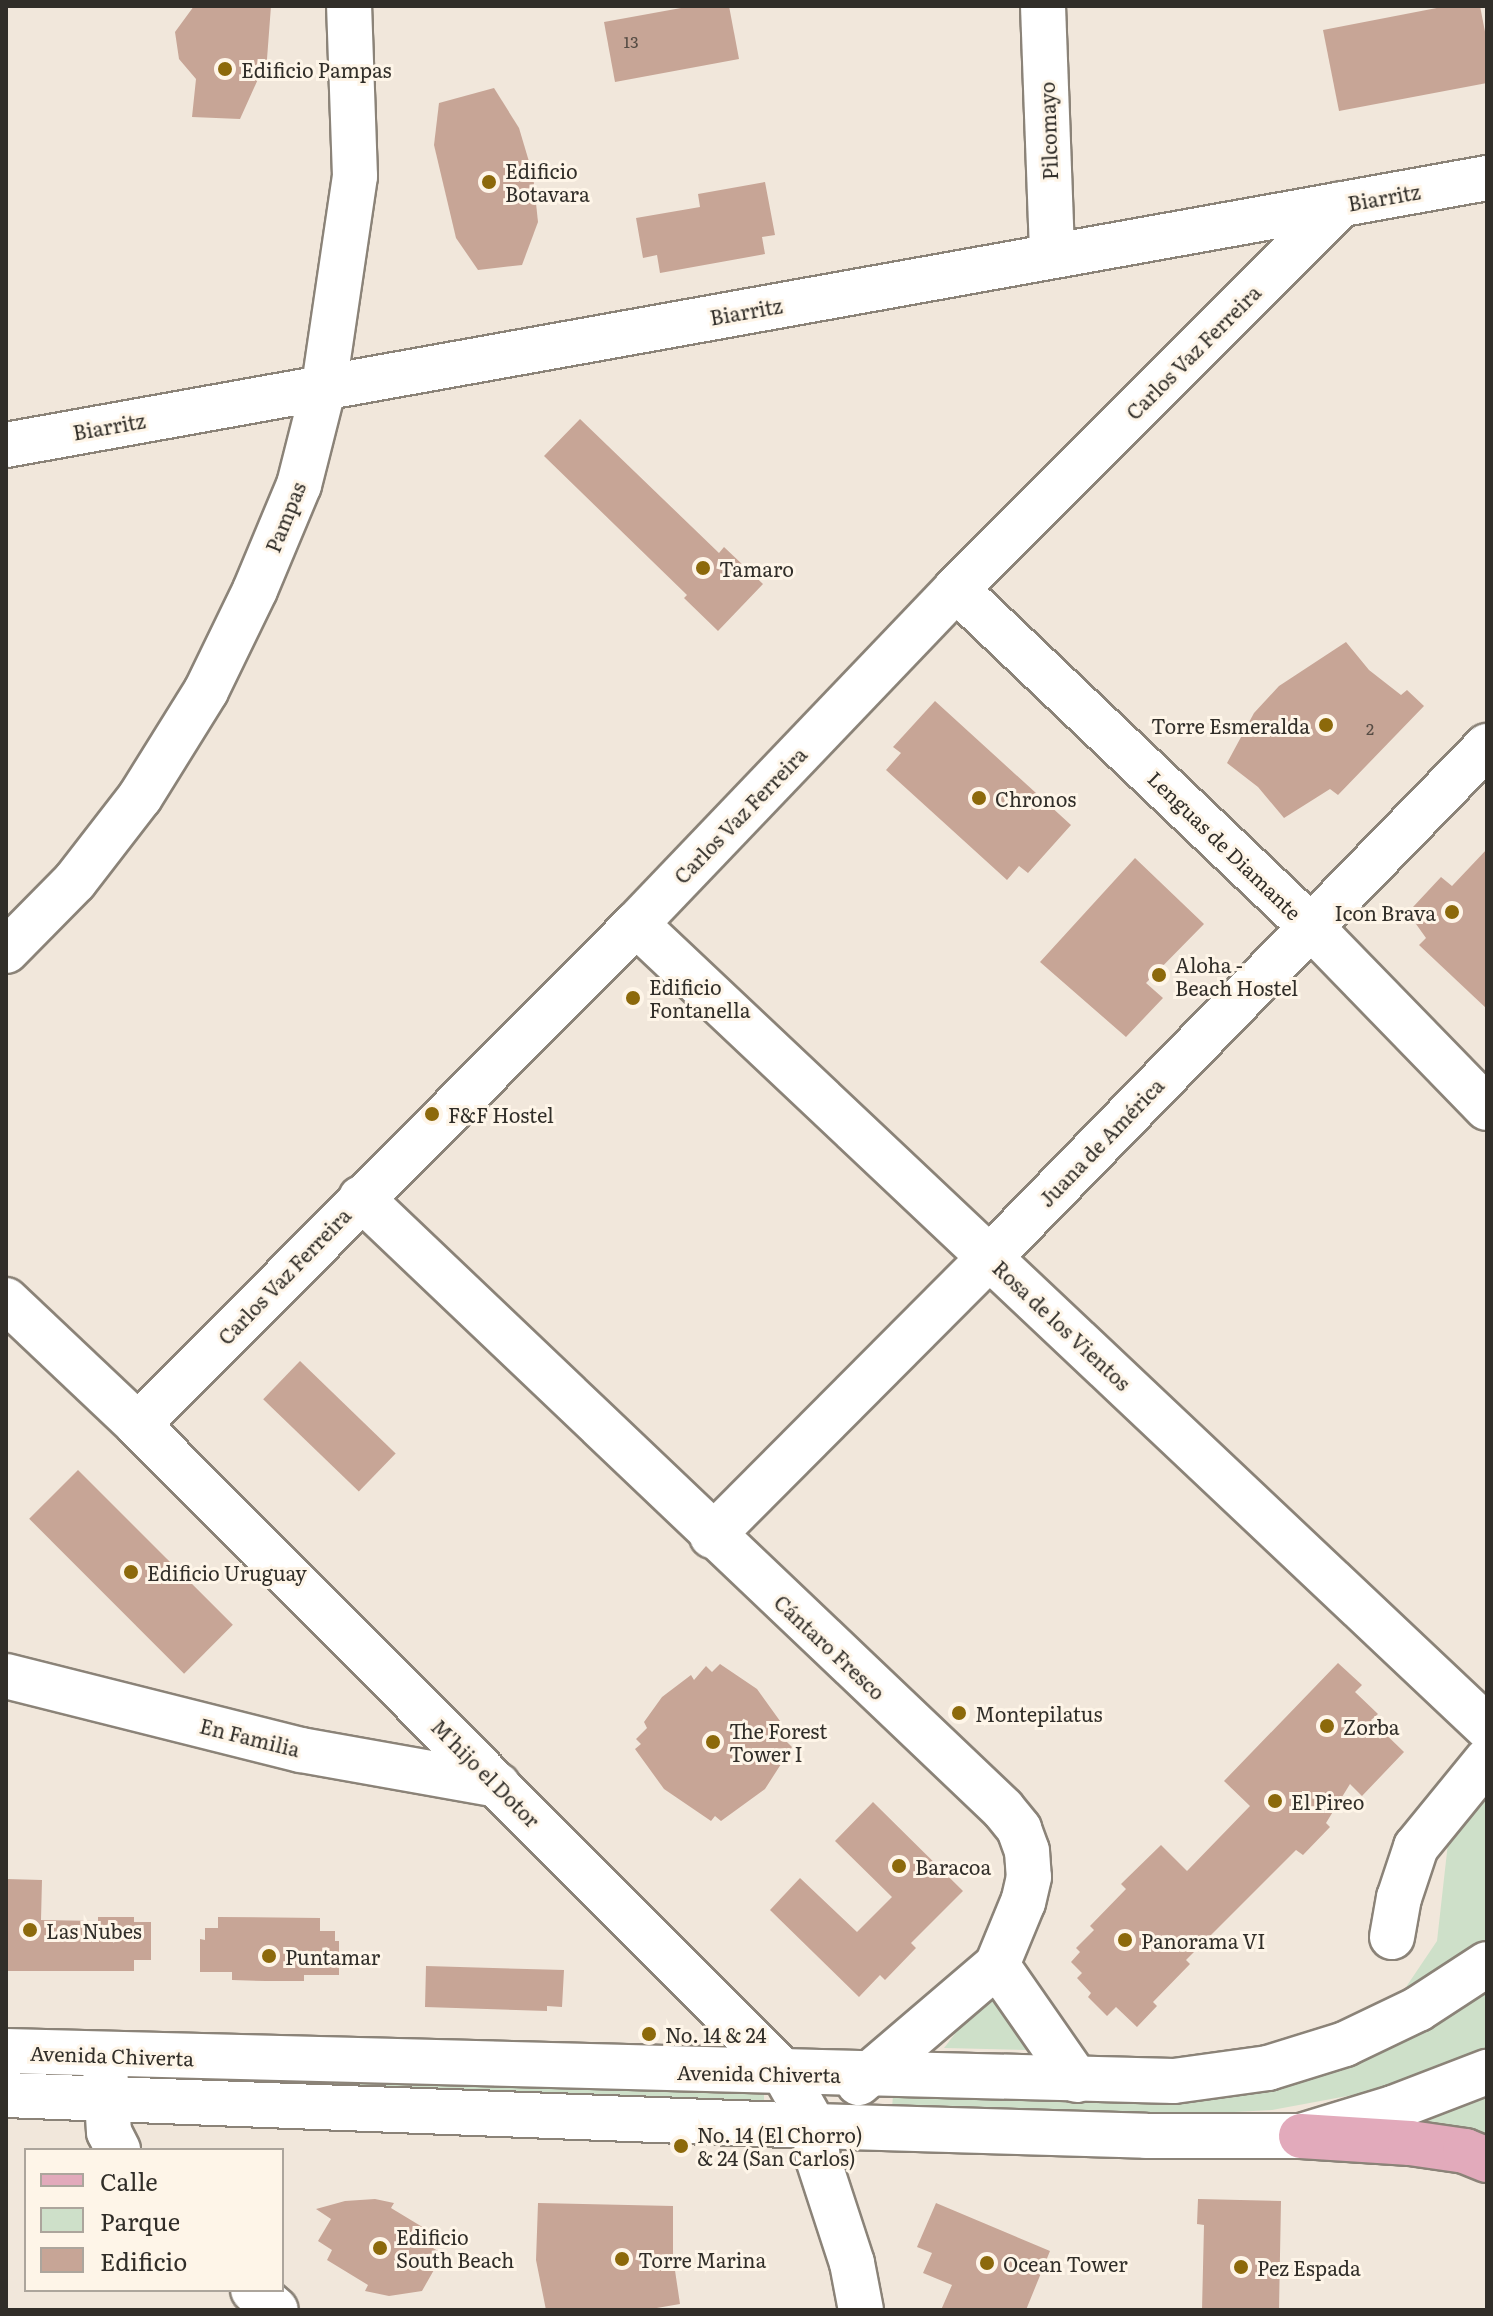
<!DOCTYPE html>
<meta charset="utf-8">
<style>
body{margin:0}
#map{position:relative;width:1493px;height:2316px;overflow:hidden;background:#f1e7db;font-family:Literata,serif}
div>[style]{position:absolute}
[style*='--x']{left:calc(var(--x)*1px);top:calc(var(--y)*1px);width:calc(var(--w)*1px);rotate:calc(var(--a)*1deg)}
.green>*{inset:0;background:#cee0c9}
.building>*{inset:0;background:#c7a596;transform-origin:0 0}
.roads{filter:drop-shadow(2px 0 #8b8378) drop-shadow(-2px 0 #8b8378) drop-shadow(0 2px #8b8378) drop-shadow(0 -2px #8b8378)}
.minor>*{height:44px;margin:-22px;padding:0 22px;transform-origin:22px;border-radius:22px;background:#fff}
.major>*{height:44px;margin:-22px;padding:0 22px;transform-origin:22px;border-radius:22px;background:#e2aabb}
.dots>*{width:22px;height:22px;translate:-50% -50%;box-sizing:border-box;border:4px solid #fef5e8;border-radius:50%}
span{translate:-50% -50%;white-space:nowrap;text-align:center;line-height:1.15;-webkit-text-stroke:6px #fef5e8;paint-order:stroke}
.number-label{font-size:16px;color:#564c44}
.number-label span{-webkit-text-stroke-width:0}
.poi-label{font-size:20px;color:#312e29}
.left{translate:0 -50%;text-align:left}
.right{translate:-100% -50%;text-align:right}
.street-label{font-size:20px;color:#312e29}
.frame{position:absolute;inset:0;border:8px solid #312e29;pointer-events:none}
.legend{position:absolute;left:24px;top:2148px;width:260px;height:144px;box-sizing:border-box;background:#fef5e8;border:2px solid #aca59c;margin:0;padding:10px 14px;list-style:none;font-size:24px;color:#312e29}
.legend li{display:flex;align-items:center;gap:16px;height:40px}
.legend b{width:40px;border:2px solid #aca59c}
</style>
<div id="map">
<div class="green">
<div style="clip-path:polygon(1487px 1796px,1487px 1941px,1400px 1996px,1437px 1941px,1449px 1834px)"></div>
<div style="clip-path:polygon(1487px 1988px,1487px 2052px,1439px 2072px,1358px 2094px,1272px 2110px,1158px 2116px,892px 2108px,893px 2095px,1159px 2100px)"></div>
<div style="clip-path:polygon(988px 1991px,994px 1992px,1030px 2050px,944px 2048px)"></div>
<div style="clip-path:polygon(129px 2075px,764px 2090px,764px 2105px,128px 2082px)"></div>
<div style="clip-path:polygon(1487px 2093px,1487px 2142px,1406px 2122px)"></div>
</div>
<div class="building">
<div style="clip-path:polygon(194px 6px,271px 6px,267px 59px,240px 119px,192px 117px,196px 79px,179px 59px,175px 32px)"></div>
<div style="clip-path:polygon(692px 6px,729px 6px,739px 59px,615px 82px,604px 22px)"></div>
<div style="clip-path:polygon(1447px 6px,1480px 6px,1487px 42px,1487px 83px,1339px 111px,1323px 30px)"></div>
<div style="clip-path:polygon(494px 88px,519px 128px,533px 175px,538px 222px,522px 265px,478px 270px,456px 238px,434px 145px,439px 103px)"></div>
<div style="clip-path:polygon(765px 182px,775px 235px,762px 237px,765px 254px,660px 273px,657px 255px,643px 258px,636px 218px,700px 207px,698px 194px)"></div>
<div style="clip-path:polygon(580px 419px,719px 553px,724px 547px,763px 584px,718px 631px,684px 598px,687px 595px,544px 456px)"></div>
<div style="clip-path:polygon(1346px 642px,1369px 670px,1401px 695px,1407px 690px,1424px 706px,1338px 795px,1330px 789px,1284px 818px,1258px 787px,1227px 763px,1254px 713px,1279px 686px)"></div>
<div style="clip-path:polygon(935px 701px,1071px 825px,1028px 873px,1019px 866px,1007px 880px,886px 770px,901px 753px,893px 747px)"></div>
<div style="clip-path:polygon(1487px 849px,1487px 1009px,1419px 945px,1426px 938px,1416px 924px,1423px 917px,1413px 907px,1441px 877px,1452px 886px)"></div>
<div style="clip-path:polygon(1135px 858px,1204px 924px,1146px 983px,1163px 998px,1126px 1037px,1040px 962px)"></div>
<div style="left:300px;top:1361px;width:133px;height:53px;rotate:44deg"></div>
<div style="left:78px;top:1470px;width:219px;height:69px;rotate:45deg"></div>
<div style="clip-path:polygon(1338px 1663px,1362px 1685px,1355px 1692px,1378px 1714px,1371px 1720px,1404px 1752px,1362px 1796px,1350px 1784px,1326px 1823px,1330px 1827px,1303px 1855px,1296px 1850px,1186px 1960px,1190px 1964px,1153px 2002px,1157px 2006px,1137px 2027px,1116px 2007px,1107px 2016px,1088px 1997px,1091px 1993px,1077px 1978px,1082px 1973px,1071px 1962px,1080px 1952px,1076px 1948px,1094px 1930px,1090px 1926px,1126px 1889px,1121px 1884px,1161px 1845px,1187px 1871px,1250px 1806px,1224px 1781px)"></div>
<div style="clip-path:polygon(720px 1664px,757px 1689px,780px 1721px,776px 1725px,789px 1738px,786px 1741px,792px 1747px,765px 1789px,721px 1821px,715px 1816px,711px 1821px,664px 1789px,635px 1749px,641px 1744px,636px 1739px,647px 1728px,644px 1722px,662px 1697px,691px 1675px,694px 1680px,706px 1666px,712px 1672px)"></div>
<div style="clip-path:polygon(873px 1802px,963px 1891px,911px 1943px,916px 1948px,885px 1980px,880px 1975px,859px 1997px,770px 1910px,800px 1878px,857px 1932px,892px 1897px,835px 1841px)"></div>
<div style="clip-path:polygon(6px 1879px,42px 1880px,41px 1920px,98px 1921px,98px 1917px,134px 1917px,134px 1922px,151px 1922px,151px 1960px,134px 1960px,134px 1971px,6px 1971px)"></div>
<div style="clip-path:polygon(218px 1917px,320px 1918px,320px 1931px,335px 1931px,335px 1941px,339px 1941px,339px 1975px,304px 1975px,304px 1981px,266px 1981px,232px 1980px,232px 1972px,200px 1972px,200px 1939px,205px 1940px,205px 1928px,218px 1928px)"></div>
<div style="clip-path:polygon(426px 1966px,564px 1970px,562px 2007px,547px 2006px,547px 2011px,425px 2007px)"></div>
<div style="clip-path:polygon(375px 2199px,394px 2203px,391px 2208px,434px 2234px,428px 2245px,443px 2254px,422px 2291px,389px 2296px,365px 2291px,368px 2285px,327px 2260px,332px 2250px,318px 2241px,331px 2219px,316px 2209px,345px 2201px)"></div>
<div style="clip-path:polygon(1198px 2199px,1281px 2201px,1279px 2310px,1202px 2310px,1204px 2225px,1197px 2224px)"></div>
<div style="clip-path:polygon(538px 2203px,673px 2206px,673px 2257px,680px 2304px,645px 2310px,546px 2310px,536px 2260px)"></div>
<div style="clip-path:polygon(936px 2203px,1050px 2251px,1026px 2310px,941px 2310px,952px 2285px,923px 2273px,932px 2253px,917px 2247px)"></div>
</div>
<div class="roads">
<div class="minor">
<div style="--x:1043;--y:6;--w:250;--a:87.9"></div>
<div style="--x:6;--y:445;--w:1505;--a:-10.22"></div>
<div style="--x:956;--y:589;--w:489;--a:43.6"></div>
<div style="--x:1310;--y:926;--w:254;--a:45.8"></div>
<div style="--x:636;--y:924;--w:1170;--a:43.34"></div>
<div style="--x:6;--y:951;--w:98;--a:-45.4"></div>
<div style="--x:75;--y:881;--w:106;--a:-52.3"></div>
<div style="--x:140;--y:797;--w:125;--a:-58.1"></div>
<div style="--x:206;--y:691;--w:112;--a:-64.1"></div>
<div style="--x:255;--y:590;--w:114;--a:-67.3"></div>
<div style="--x:299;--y:485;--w:102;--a:-75.8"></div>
<div style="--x:324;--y:386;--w:212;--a:-81.6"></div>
<div style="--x:355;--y:176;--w:170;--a:-92"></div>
<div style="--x:361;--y:1198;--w:886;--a:43.58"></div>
<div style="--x:1003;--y:1809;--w:26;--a:51"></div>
<div style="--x:1019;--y:1829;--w:23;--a:70"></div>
<div style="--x:1027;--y:1851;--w:26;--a:86"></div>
<div style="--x:1029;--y:1877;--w:26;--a:103"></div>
<div style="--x:1023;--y:1902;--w:68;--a:112.4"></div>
<div style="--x:997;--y:1965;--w:182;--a:139.5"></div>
<div style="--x:6;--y:1300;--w:182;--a:43.4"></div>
<div style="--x:138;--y:1425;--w:915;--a:45.09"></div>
<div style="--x:784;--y:2073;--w:61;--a:60.5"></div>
<div style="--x:814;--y:2126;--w:33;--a:83"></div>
<div style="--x:818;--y:2159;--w:109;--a:71.9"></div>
<div style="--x:852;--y:2263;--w:48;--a:79.2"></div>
<div style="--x:138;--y:1425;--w:706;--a:-45.17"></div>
<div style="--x:636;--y:924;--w:463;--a:-46.3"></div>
<div style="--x:956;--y:589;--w:544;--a:-45"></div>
<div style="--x:712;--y:1536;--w:394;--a:-45.1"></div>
<div style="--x:990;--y:1257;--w:713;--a:-45.8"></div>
<div style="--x:6;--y:1676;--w:304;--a:14.1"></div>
<div style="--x:301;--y:1750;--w:200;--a:10.1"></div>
<div style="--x:1392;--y:1937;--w:40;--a:-80"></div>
<div style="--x:1399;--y:1898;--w:54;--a:-71.6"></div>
<div style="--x:1416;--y:1847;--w:112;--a:-50.8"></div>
<div style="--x:997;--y:1965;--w:140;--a:55.2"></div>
<div style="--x:6;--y:2051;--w:1168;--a:1.47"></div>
<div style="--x:1174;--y:2081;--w:95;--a:-7.9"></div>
<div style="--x:1268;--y:2068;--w:81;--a:-17.3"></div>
<div style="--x:1345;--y:2044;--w:81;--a:-25.6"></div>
<div style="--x:1418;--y:2009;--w:82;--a:-33.1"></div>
<div style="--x:105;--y:2067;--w:65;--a:86.5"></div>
<div style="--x:109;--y:2132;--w:20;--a:63"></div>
<div style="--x:6;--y:2095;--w:809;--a:2.2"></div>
<div style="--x:814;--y:2126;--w:332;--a:1.7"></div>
<div style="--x:1146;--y:2136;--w:155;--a:0"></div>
<div style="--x:1301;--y:2136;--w:96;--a:-16.9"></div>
<div style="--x:1393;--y:2108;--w:101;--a:-21"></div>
<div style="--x:253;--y:2290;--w:30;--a:41"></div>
</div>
<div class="major">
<div style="--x:1301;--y:2136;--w:109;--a:3.7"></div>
<div style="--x:1410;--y:2143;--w:56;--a:8.3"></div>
<div style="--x:1465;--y:2151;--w:24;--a:22"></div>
</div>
</div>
<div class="dots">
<div style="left:225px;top:69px;background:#8c690b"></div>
<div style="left:489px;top:182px;background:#8c690b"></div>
<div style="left:703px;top:568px;background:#8c690b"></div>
<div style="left:1326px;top:725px;background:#8c690b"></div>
<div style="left:979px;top:798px;background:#8c690b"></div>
<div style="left:1452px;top:912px;background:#8c690b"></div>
<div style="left:1159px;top:975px;background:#8c690b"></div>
<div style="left:633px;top:998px;background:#8c690b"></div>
<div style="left:432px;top:1114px;background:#8c690b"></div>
<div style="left:131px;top:1572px;background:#8c690b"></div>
<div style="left:959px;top:1713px;background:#8c690b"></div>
<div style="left:1327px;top:1726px;background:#8c690b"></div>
<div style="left:713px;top:1742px;background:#8c690b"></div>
<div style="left:1275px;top:1801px;background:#8c690b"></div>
<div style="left:899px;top:1866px;background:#8c690b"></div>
<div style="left:30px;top:1930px;background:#8c690b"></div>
<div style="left:1125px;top:1940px;background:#8c690b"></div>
<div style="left:269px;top:1956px;background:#8c690b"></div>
<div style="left:649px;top:2034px;background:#8c690b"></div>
<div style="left:681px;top:2146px;background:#8c690b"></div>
<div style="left:380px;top:2248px;background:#8c690b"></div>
<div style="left:622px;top:2259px;background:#8c690b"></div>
<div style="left:987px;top:2263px;background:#8c690b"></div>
<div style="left:1241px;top:2267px;background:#8c690b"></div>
</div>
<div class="number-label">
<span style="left:631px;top:41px">13</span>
<span style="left:1370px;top:728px">2</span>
</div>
<div class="poi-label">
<span class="left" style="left:241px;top:69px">Edificio Pampas</span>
<span class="left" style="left:505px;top:182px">Edificio<br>Botavara</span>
<span class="left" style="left:719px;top:568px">Tamaro</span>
<span class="right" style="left:1310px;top:725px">Torre Esmeralda</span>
<span class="left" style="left:995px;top:798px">Chronos</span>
<span class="right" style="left:1436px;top:912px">Icon Brava</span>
<span class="left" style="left:1175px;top:976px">Aloha -<br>Beach Hostel</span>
<span class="left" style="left:649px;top:998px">Edificio<br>Fontanella</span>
<span class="left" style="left:448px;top:1114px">F&amp;F Hostel</span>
<span class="left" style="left:147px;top:1572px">Edificio Uruguay</span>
<span class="left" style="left:975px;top:1713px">Montepilatus</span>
<span class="left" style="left:1343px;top:1726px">Zorba</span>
<span class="left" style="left:729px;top:1742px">The Forest<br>Tower I</span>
<span class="left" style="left:1291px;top:1801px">El Pireo</span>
<span class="left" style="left:915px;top:1866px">Baracoa</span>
<span class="left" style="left:46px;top:1930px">Las Nubes</span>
<span class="left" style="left:1141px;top:1940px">Panorama VI</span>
<span class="left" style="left:285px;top:1956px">Puntamar</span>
<span class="left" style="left:665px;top:2034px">No. 14 &amp; 24</span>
<span class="left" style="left:697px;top:2146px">No. 14 (El Chorro)<br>&amp; 24 (San Carlos)</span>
<span class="left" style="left:396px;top:2248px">Edificio<br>South Beach</span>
<span class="left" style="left:638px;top:2259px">Torre Marina</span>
<span class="left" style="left:1003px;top:2263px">Ocean Tower</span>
<span class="left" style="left:1257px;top:2267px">Pez Espada</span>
</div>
<div class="street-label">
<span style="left:1048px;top:131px;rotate:-92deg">Pilcomayo</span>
<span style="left:1384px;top:197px;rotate:-10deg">Biarritz</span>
<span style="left:746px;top:311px;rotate:-10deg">Biarritz</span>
<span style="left:1193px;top:352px;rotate:-45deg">Carlos Vaz Ferreira</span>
<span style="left:109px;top:426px;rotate:-10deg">Biarritz</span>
<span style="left:285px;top:517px;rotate:-68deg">Pampas</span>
<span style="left:740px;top:815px;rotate:-46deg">Carlos Vaz Ferreira</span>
<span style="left:1225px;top:845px;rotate:44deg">Lenguas de Diamante</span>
<span style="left:1101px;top:1142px;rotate:-46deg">Juana de América</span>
<span style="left:284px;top:1276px;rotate:-46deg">Carlos Vaz Ferreira</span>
<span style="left:1062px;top:1325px;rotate:43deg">Rosa de los Vientos</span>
<span style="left:830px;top:1647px;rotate:43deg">Cántaro Fresco</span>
<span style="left:250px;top:1737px;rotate:14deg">En Familia</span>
<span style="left:486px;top:1773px;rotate:45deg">M'hijo el Dotor</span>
<span style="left:112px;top:2055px;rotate:2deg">Avenida Chiverta</span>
<span style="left:759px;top:2073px;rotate:1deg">Avenida Chiverta</span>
</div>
<div class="frame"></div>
<ul class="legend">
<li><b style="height:10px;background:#e2aabb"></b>Calle</li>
<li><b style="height:22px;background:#cee0c9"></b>Parque</li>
<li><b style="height:22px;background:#c7a596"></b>Edificio</li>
</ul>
</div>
